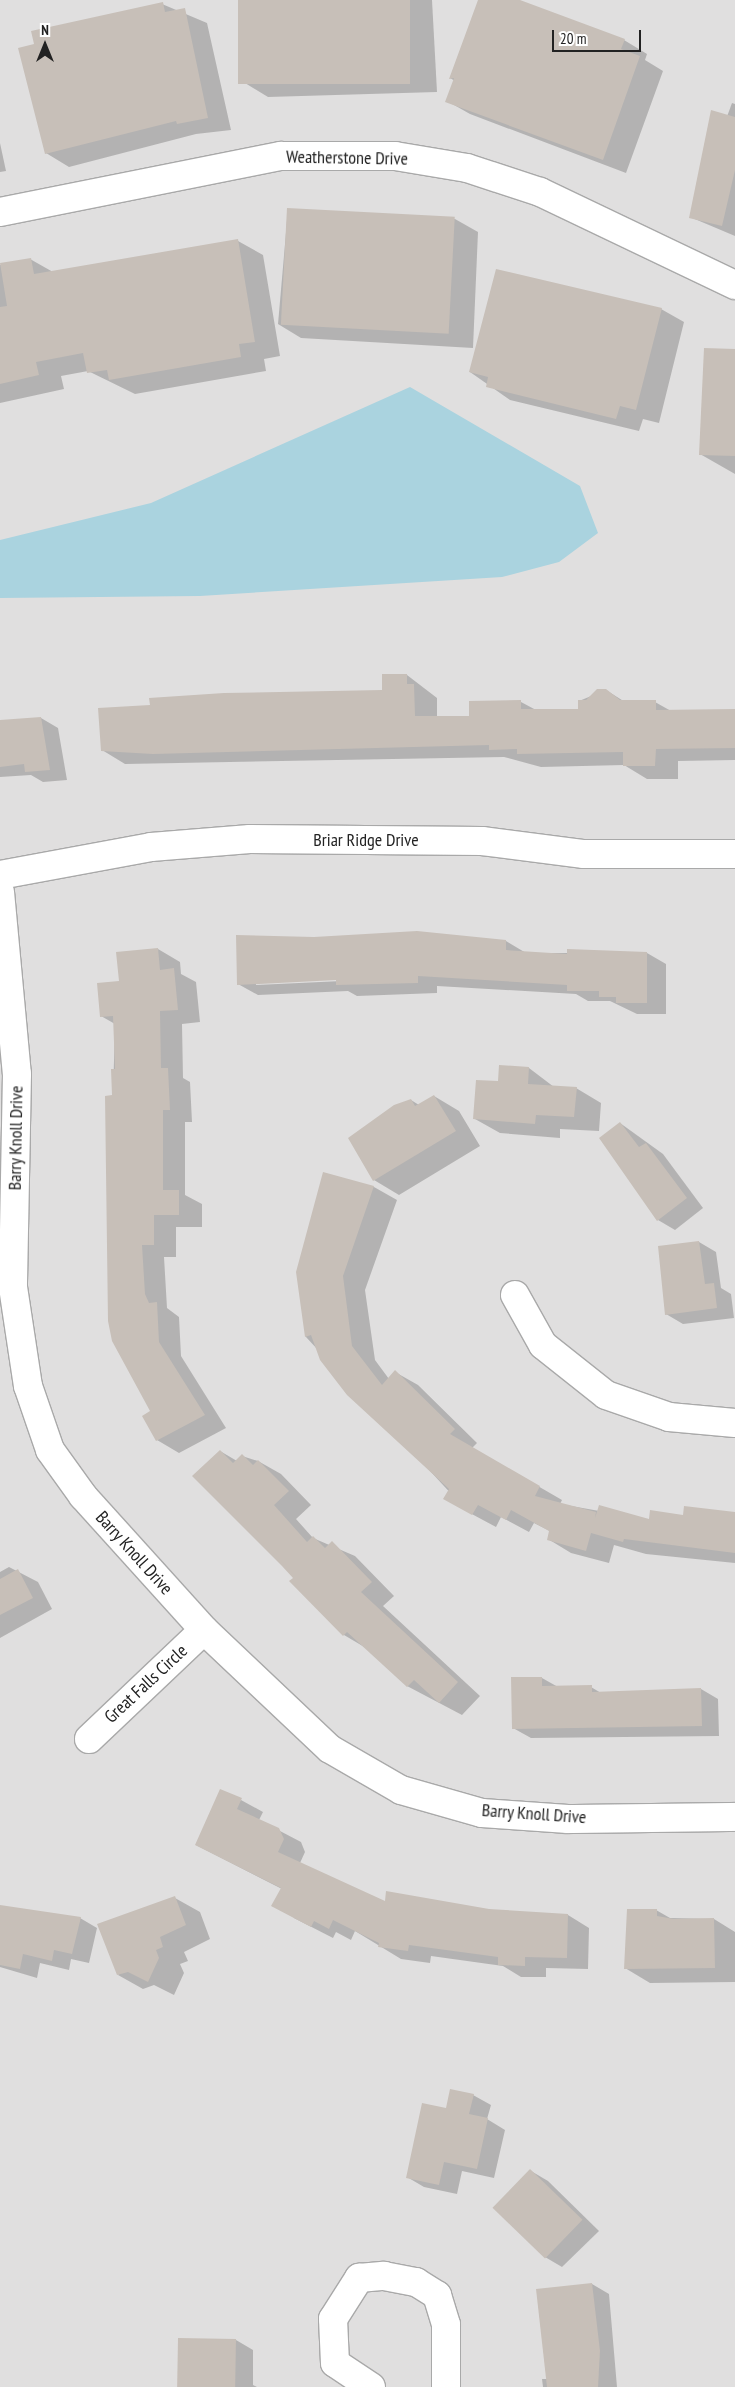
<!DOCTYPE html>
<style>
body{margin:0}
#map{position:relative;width:735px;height:2387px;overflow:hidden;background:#f2efe9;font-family:"PT Sans Narrow",sans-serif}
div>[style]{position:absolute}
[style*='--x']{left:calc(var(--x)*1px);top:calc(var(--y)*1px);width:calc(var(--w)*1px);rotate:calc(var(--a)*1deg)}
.residential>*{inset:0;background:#e0dfdf;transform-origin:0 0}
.water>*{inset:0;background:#aad3df}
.shadow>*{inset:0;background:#0003}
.building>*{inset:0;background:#c7bfb8;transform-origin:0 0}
.roads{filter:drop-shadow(1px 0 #a9a9a9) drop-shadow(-1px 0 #a9a9a9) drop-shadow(0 1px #a9a9a9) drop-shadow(0 -1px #a9a9a9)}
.street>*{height:28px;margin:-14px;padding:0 14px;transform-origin:14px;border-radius:14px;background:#fff}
span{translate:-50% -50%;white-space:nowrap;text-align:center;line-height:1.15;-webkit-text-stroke:4px #fff;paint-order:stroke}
.street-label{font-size:18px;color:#222}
.north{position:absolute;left:20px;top:20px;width:50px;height:50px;-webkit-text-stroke:4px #fff;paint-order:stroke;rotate:0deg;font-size:14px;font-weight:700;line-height:20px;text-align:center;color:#222}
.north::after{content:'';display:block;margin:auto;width:18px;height:22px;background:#222;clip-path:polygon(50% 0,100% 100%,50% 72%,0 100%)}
.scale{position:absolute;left:552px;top:30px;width:89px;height:22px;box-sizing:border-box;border:2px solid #222;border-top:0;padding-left:6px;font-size:15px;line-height:18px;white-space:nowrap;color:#222;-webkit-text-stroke:4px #fff;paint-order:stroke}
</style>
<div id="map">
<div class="residential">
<div style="left:0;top:0;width:735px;height:2387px"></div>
</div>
<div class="water">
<div style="clip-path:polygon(410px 387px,580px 486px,598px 533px,559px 562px,502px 577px,200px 596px,0 598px,0 540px,151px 503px)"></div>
</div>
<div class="shadow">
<div style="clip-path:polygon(240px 0,432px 0,437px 92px,268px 97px,245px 83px)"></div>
<div style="clip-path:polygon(479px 0,516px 0,624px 40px,647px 54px,645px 60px,663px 71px,626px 173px,470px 114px,447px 101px,455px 81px,450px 78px)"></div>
<div style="clip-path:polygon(162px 4px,207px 23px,231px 130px,196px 134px,69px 167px,46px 153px)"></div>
<div style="clip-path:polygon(732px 103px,735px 104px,735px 236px,690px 217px)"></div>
<div style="clip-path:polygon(0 143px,6px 171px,0 172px)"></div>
<div style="clip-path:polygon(288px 210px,455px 219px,478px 232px,473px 348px,301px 338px,278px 324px)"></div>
<div style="clip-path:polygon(238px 241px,263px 255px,280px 356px,264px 359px,266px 371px,135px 394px,88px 371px,61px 376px,64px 389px,0 403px,0 265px,30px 259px,53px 272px)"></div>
<div style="clip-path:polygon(661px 309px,684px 322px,659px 423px,643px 419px,639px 431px,510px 400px,470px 372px)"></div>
<div style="clip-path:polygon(735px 350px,735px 474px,700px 454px)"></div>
<div style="clip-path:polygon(407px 675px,437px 698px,437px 717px,470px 717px,521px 702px,536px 710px,579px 710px,579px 701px,606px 690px,625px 702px,655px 702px,671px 711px,735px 710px,735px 760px,678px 761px,678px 779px,647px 779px,624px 765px,541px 767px,504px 757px,125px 764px,102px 750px,384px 691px)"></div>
<div style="clip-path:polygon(41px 718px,58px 728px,67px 780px,43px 782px,31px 775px,0 777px,0 721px)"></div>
<div style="clip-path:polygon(evenodd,506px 941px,526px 953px,647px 953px,666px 964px,666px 1014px,637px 1014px,610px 1001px,588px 1001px,576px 994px,437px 986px,437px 993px,357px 996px,348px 991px,258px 995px,238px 984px,506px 941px,342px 978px,342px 981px,256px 985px,256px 983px,342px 978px)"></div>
<div style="clip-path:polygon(158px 949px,180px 962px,181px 974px,196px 982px,200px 1022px,182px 1024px,183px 1078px,190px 1082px,192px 1122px,185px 1122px,185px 1195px,202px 1204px,202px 1227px,176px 1227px,176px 1257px,164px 1257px,167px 1308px,179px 1317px,181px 1356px,226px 1428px,179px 1453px,157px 1440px,113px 1096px,115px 1024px,101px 1016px,120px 982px)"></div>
<div style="clip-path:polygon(500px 1067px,529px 1068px,554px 1087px,576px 1088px,601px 1103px,599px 1131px,560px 1129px,560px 1138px,500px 1133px,475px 1119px,499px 1082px)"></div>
<div style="clip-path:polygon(434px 1096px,459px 1111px,480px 1146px,399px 1195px,374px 1180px,350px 1138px,411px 1100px,419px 1105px)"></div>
<div style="clip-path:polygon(620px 1123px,663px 1154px,703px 1208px,675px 1230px,658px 1220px)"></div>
<div style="clip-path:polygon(324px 1173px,374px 1187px,397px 1200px,365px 1290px,375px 1360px,389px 1379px,395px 1372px,418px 1385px,477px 1443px,472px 1448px,562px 1500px,560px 1504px,650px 1520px,735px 1513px,735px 1563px,646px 1554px,614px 1545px,609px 1563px,571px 1553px,548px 1539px,550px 1531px,534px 1523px,529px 1532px,501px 1517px,496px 1527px,468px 1512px,306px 1337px,297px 1272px)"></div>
<div style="clip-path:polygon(699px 1242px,716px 1252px,721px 1288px,731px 1294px,734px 1318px,683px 1324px,666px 1314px)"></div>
<div style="clip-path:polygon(220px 1451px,237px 1461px,242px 1456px,258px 1461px,281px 1474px,311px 1505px,296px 1519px,313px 1538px,355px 1556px,394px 1596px,383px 1606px,480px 1696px,462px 1715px,407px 1686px,366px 1648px,344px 1635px,291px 1581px,294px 1578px)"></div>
<div style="clip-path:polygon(9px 1567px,38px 1582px,52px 1609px,0 1638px,0 1572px)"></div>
<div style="clip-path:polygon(542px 1678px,558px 1687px,591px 1687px,601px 1693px,701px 1689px,718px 1699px,719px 1736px,531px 1738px,513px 1728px)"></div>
<div style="clip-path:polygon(241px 1800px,263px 1812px,259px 1820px,301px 1842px,305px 1852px,300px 1863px,386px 1903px,568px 1915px,589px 1928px,588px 1969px,546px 1968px,546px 1977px,521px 1977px,503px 1966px,431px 1956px,430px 1963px,401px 1959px,355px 1931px,351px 1940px,336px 1932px,333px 1938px,294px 1918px,282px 1889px,196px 1845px)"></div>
<div style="clip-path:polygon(175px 1898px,200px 1912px,210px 1939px,184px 1952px,188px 1961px,180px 1964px,184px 1973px,174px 1995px,154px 1985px,143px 1989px,118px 1975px)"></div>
<div style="clip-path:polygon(656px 1910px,670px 1918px,714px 1919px,735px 1932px,735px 1982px,650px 1983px,625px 1968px)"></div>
<div style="clip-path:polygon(80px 1918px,97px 1928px,89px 1963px,71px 1959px,69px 1970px,40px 1963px,37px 1978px,0 1967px,0 1921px)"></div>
<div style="clip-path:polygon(473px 2095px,491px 2105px,487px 2119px,505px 2130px,494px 2178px,462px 2171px,457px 2194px,424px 2187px,407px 2177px,447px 2109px)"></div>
<div style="clip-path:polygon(531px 2171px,548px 2181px,599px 2231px,562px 2267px,545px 2257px,494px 2207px)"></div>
<div style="clip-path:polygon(592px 2284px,609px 2294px,617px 2387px,543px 2387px,542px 2379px,547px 2379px,538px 2290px)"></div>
<div style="clip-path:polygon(236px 2340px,253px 2350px,253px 2385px,257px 2387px,179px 2387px)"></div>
</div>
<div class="building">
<div style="left:238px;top:0;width:172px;height:84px"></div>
<div style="clip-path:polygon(478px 0,520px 0,625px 39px,621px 49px,640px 56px,603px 160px,445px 102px,454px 78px,449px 79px)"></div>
<div style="clip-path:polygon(163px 2px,165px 12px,185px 8px,208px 118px,177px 124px,176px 121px,45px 154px,18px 48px,34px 44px,31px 31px)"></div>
<div style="clip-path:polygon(711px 110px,735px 117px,735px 170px,722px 226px,689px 218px)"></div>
<div style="left:287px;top:208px;width:168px;height:117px;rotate:3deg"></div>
<div style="clip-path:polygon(238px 239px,255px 342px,239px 344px,241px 357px,109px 380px,107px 370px,87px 373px,83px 353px,36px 362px,39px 375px,0 384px,0 307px,7px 306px,0 263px,31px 258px,34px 274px)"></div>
<div style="clip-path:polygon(496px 269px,662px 308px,636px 410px,620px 406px,616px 419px,486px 387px,488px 377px,469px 372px)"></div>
<div style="clip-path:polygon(704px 348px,735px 349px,735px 456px,699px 455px)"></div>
<div style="clip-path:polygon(382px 674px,407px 674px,407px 684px,414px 684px,415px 716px,469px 716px,469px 701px,521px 700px,521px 709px,578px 709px,578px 700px,586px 700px,597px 689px,606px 689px,620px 700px,656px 700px,656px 710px,735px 709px,735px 748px,656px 749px,655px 766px,623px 766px,623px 752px,517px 754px,517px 749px,489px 750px,489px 745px,153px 754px,101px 751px,98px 708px,150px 705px,149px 698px,224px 693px,382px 690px)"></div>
<div style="clip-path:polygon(41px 717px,50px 770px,25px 772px,24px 764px,0 767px,0 720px)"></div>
<div style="clip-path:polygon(417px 931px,506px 940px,506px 950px,567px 954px,567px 949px,647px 952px,647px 1003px,616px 1003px,616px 997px,599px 997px,599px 991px,567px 991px,567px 985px,418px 976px,418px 983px,336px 985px,336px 980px,237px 985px,236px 935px,314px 937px)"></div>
<div style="clip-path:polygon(158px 948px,160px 970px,174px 968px,178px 1010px,160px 1011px,161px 1068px,168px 1068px,170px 1110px,163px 1110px,163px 1190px,179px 1190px,179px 1215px,154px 1215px,154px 1245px,142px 1245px,145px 1294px,149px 1303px,157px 1302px,159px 1342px,205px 1415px,156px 1441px,142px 1416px,150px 1411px,112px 1341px,108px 1321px,105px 1096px,112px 1095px,111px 1069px,115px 1069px,113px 1016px,100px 1017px,97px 983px,119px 981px,116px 952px)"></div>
<div style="clip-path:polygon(499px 1065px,529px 1067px,528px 1084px,577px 1087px,574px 1117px,536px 1115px,535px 1124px,473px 1119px,476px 1080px,498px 1081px)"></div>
<div style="clip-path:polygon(434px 1095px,456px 1131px,373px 1181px,348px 1138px,394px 1105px,411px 1099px,415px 1106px)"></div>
<div style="clip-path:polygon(620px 1122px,639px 1147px,646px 1143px,687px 1198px,657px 1221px,599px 1138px)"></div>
<div style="clip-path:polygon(323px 1172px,374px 1186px,343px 1276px,352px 1346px,382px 1385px,395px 1370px,455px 1429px,450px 1434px,540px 1486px,535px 1496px,596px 1512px,595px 1518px,599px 1505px,649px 1519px,650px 1510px,683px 1515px,684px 1506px,735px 1512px,735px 1553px,624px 1539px,623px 1542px,591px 1533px,586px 1551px,547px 1540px,549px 1531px,511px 1510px,506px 1520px,478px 1505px,472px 1515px,443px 1499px,449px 1489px,347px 1395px,320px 1360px,311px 1335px,305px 1337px,296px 1272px)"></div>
<div style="clip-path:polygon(699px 1241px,705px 1284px,714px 1283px,717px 1308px,665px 1315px,658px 1246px)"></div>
<div style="clip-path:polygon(220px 1450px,233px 1463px,242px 1454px,253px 1465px,258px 1460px,289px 1491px,274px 1505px,307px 1542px,313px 1536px,325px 1548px,332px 1541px,372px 1582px,361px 1592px,458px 1682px,439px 1703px,414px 1680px,407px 1687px,347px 1632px,343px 1636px,289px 1581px,293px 1578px,282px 1566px,192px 1476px)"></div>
<div style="clip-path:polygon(18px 1569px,33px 1598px,0 1615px,0 1579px)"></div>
<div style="clip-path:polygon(511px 1677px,542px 1677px,542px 1686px,592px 1685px,592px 1692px,701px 1688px,702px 1726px,512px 1729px)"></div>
<div style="clip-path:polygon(220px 1789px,242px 1798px,237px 1809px,279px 1828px,284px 1839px,278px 1852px,385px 1901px,386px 1891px,489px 1909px,568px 1914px,567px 1958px,525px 1957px,525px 1966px,498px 1965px,498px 1957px,409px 1945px,408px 1951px,378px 1947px,379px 1943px,333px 1920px,329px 1929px,314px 1921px,311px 1927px,271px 1906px,281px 1888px,195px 1845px)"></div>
<div style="clip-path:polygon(175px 1896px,186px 1925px,160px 1937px,163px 1947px,156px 1950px,159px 1958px,148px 1982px,128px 1972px,117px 1975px,97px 1924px)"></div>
<div style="clip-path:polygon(0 1905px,81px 1917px,72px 1954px,54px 1950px,52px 1961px,23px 1954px,20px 1969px,0 1965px)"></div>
<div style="clip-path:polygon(627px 1909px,657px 1909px,657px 1916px,674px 1919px,714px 1918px,715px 1968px,624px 1969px)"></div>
<div style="clip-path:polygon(450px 2089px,474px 2094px,469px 2114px,488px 2118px,477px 2169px,444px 2162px,439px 2185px,406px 2178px,422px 2103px,446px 2108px)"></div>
<div style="left:530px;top:2169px;width:73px;height:54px;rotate:44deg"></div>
<div style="clip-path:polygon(592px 2283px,600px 2351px,598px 2387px,547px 2387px,536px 2289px)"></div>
<div style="left:178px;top:2338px;width:58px;height:49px;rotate:1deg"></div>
</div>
<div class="roads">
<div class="street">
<div style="--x:0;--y:212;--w:287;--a:-11.3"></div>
<div style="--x:281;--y:156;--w:114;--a:0"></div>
<div style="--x:395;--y:156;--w:73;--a:9.5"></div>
<div style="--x:467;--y:168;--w:77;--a:18.2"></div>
<div style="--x:540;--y:192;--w:216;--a:25.5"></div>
<div style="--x:0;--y:875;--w:154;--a:-10.5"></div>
<div style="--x:151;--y:847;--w:99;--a:-4.6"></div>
<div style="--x:250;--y:839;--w:232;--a:0.5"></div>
<div style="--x:482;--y:841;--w:103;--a:7.3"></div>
<div style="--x:584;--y:854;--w:151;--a:0"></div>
<div style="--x:0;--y:892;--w:183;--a:84.7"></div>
<div style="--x:17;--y:1074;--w:213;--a:91.1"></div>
<div style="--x:13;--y:1287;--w:100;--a:81.4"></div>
<div style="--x:28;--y:1386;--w:68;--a:71"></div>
<div style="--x:50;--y:1450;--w:57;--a:54.3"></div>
<div style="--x:83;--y:1496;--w:181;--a:47.9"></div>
<div style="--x:204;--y:1630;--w:173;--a:43.4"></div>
<div style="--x:330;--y:1749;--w:82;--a:30"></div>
<div style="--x:401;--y:1790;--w:84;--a:15.9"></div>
<div style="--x:482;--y:1813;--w:86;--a:4"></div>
<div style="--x:568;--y:1819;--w:167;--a:-0.7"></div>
<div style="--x:515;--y:1295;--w:57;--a:60.8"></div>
<div style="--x:543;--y:1345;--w:80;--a:38.4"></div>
<div style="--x:606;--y:1395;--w:67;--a:19.2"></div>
<div style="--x:669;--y:1417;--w:66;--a:5.2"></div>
<div style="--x:89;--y:1739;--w:158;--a:-43.5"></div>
<div style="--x:371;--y:2387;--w:43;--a:-146.3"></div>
<div style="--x:335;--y:2363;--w:44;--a:-92.6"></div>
<div style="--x:333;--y:2319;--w:49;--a:-57.6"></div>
<div style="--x:359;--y:2278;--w:25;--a:-5"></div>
<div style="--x:384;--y:2276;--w:33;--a:11"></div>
<div style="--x:416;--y:2282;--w:25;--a:32"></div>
<div style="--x:437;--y:2295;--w:31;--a:73"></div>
<div style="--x:446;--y:2325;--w:62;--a:90"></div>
</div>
</div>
<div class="street-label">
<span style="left:347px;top:158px;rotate:1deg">Weatherstone Drive</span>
<span style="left:366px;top:840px">Briar Ridge Drive</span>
<span style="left:16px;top:1138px;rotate:-89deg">Barry Knoll Drive</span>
<span style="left:134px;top:1553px;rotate:48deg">Barry Knoll Drive</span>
<span style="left:146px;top:1684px;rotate:-43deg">Great Falls Circle</span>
<span style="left:534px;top:1814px;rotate:4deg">Barry Knoll Drive</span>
</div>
<div class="north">N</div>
<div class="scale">20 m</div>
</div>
